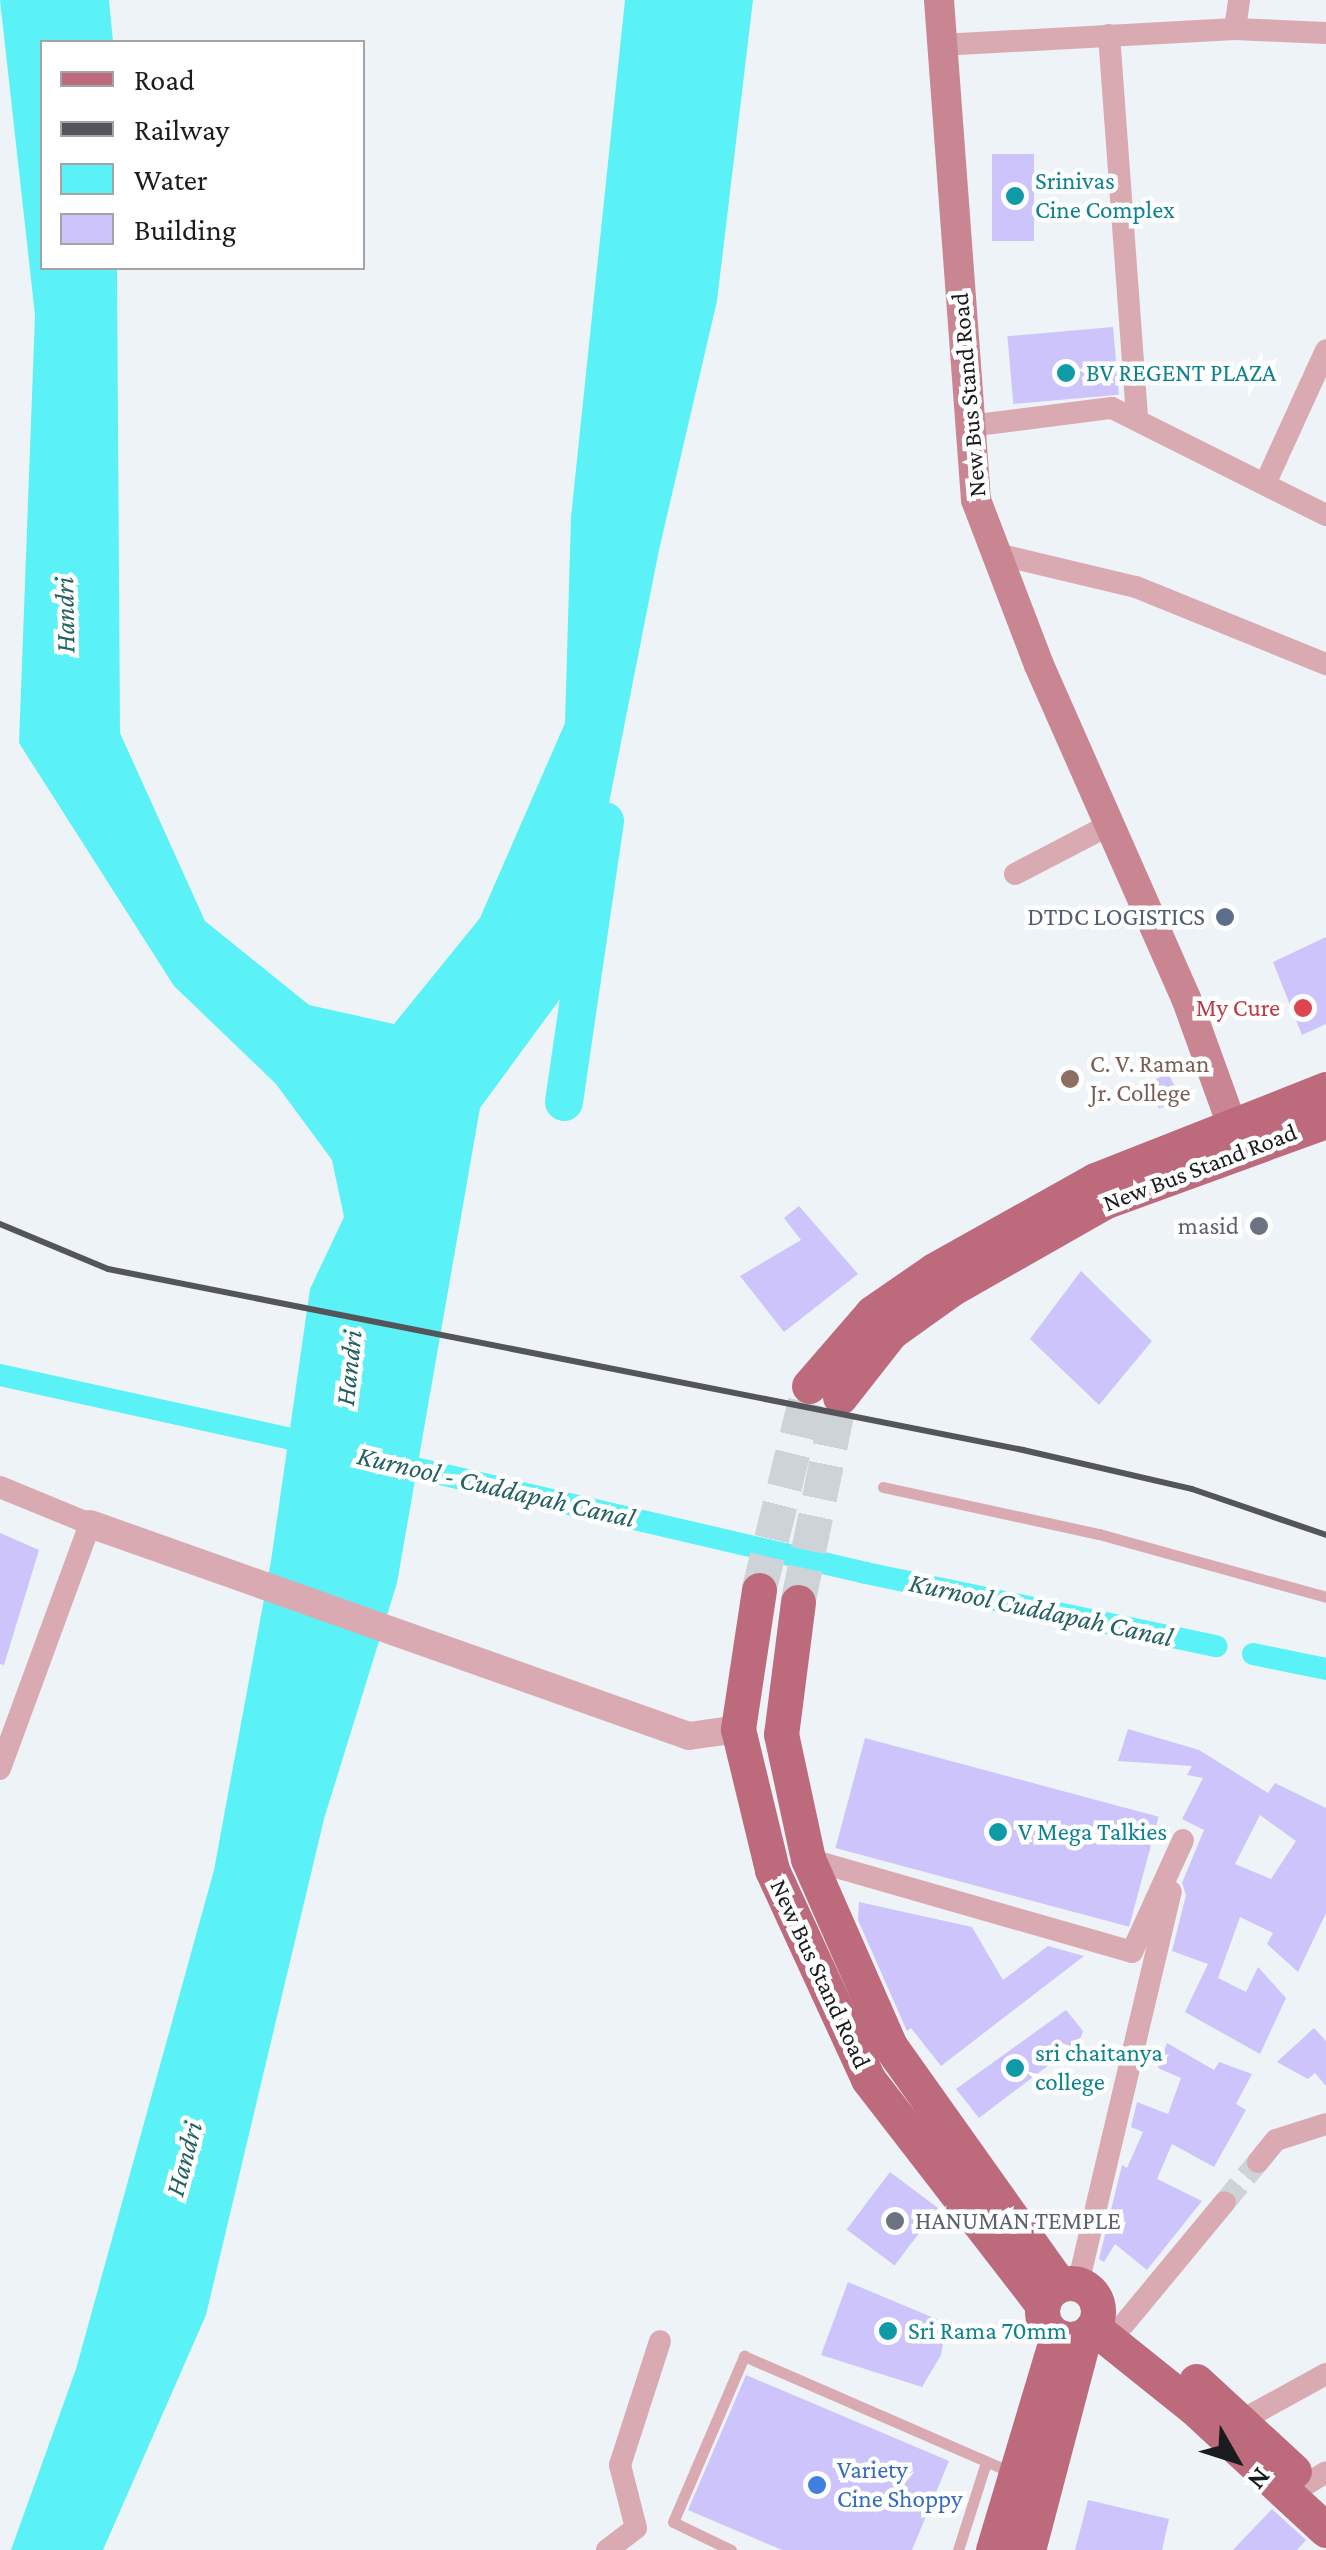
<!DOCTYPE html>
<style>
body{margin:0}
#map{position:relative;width:1326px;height:2550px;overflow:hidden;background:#eef3f8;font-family:"Crimson Pro",serif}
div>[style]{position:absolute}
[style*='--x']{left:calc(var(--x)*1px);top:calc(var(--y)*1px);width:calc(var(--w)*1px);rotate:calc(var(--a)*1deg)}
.water>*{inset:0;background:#5bf2f7}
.canal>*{height:22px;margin:-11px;padding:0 11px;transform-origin:11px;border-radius:11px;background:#5bf2f7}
.river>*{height:38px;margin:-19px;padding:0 19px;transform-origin:19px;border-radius:19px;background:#5bf2f7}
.building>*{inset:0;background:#ccc4fa;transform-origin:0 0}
.minor-tunnel>*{height:22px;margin-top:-11px;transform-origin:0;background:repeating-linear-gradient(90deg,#ced3d7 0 22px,transparent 0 33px)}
.primary-tunnel>*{height:35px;margin-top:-17.5px;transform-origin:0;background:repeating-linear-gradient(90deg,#ced3d7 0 35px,transparent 0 53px)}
.service>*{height:11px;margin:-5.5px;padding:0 5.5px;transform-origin:5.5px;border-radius:5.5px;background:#d9aab2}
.minor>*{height:22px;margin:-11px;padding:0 11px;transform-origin:11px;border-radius:11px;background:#d9aab2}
.tertiary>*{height:28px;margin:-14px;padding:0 14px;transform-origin:14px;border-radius:14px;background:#d9aab2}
.secondary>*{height:30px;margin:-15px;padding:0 15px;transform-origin:15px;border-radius:15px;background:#c98592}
.primary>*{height:35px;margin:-17.5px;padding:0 17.5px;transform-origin:17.5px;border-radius:17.5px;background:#bd6a7c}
.primary>.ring{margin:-17.5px;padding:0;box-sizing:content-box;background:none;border:35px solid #bd6a7c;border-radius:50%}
.rail>*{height:6px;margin:-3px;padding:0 3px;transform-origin:3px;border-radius:3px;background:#535558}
.dots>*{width:28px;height:28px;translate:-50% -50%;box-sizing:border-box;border:5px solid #fff;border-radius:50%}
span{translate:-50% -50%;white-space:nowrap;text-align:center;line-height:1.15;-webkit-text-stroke:9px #fff;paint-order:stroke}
.culture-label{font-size:25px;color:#0d838f}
.left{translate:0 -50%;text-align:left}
.street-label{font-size:25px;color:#1a1b1d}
.service-label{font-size:25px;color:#4e5e75}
.right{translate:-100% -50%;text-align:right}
.health-label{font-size:25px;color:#be3a42}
.education-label{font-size:25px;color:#785e54}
.worship-label{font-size:25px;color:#5b616d}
.shop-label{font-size:25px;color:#366cbe}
.water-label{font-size:28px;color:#236163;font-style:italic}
.legend{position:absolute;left:40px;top:40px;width:325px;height:230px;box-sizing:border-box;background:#fff;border:2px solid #a3a4a5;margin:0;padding:12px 18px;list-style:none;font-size:30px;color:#1a1b1d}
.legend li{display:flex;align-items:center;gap:20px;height:50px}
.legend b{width:50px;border:2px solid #a3a4a5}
.north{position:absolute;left:1186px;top:2410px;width:100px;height:100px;-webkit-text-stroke:8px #fff;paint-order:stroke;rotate:129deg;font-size:28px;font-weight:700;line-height:40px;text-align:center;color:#1a1b1d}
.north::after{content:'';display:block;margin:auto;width:35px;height:45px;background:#1a1b1d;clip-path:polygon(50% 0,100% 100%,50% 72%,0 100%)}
</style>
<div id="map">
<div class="water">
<div style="clip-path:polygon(0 0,109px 0,113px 42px,42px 42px,42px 268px,117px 268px,120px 733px,205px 921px,309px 1005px,394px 1024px,480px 918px,565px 723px,571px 517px,625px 0,753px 0,717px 301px,659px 550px,574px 980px,480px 1108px,397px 1583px,324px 1819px,206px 2315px,103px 2550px,11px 2550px,76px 2369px,214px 1870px,271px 1561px,310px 1289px,344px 1217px,332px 1160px,276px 1084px,174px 986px,19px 743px,35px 315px)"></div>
</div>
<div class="canal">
<div style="--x:0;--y:1375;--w:327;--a:12.4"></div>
<div style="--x:389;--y:1462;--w:490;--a:13.1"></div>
<div style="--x:866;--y:1573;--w:358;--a:11.8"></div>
<div style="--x:1253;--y:1654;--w:75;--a:11.6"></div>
</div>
<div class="river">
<div style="--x:564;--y:1102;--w:284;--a:-81.7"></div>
</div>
<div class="building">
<div style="left:992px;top:154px;width:42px;height:87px"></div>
<div style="left:1113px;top:327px;width:68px;height:106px;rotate:85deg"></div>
<div style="clip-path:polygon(1326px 937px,1326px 1024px,1302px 1035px,1273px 962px)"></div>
<div style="left:1168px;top:1073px;width:28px;height:24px;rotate:63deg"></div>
<div style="clip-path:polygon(799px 1206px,858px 1274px,784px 1332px,740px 1276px,801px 1240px,784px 1218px)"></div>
<div style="clip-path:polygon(1081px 1271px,1152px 1341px,1099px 1405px,1030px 1339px)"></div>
<div style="clip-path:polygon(0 1533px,39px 1550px,4px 1665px,0 1664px)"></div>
<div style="clip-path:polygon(evenodd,1128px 1729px,1199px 1750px,1268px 1793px,1275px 1783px,1326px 1808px,1326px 1913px,1298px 1972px,1267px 1944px,1273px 1933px,1240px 1917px,1218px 1978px,1246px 1992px,1258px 1967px,1286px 1998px,1260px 2054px,1185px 2012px,1208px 1964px,1172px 1951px,1186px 1895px,1182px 1883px,1204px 1830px,1182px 1819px,1203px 1778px,1187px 1775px,1192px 1766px,1118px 1761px,1128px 1729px,1260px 1815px,1296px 1841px,1271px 1879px,1235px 1864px,1260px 1815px)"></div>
<div style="left:865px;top:1738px;width:304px;height:114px;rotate:15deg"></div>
<div style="clip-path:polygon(859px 1902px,972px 1927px,1003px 1980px,1048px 1946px,1084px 1956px,941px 2066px,911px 2028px,907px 2031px,858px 1920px)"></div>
<div style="clip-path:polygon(1066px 2010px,1083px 2031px,1079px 2042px,979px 2118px,956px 2089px)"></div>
<div style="clip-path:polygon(1314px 2028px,1326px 2041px,1326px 2086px,1315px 2073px,1308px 2079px,1277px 2062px)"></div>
<div style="clip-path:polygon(1167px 2043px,1214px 2070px,1219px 2062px,1252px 2074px,1236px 2104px,1246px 2110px,1214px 2167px,1172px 2144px,1157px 2179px,1202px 2201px,1147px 2270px,1115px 2244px,1104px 2262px,1099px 2259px,1122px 2165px,1127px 2168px,1143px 2132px,1131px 2127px,1137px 2102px,1168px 2114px,1181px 2078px,1158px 2068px)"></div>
<div style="left:890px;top:2172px;width:60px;height:72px;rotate:37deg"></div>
<div style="clip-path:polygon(848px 2282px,946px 2323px,941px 2355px,922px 2387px,821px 2355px)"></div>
<div style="clip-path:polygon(746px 2375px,949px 2461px,912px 2550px,782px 2550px,688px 2510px)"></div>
<div style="clip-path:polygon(1088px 2500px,1169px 2519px,1162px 2550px,1075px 2550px)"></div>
<div style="clip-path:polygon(1272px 2509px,1306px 2540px,1297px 2550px,1233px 2550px)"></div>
</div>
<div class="minor-tunnel">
<div style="--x:1225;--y:2202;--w:52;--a:-50.5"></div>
</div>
<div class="primary-tunnel">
<div style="--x:759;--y:1590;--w:210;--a:-76.2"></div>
<div style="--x:798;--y:1602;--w:209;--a:-78.4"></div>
</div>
<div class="service">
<div style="--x:883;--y:1487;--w:221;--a:12.3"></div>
<div style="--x:1099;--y:1534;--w:236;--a:15.5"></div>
<div style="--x:731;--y:2550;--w:64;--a:-154.2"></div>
<div style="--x:673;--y:2522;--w:181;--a:-66.8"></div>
<div style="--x:744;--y:2356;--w:291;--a:23.5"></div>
<div style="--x:958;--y:2550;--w:92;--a:-72.3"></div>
</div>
<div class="minor">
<div style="--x:1235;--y:29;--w:91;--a:2.5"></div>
<div style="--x:1109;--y:35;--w:386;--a:85.8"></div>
<div style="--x:941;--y:45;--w:294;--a:-3.1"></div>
<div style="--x:1235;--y:29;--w:29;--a:-82"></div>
<div style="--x:969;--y:426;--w:144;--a:-7.2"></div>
<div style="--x:1112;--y:408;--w:239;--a:26.6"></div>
<div style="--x:1265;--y:484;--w:147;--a:-65.5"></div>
<div style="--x:997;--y:554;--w:143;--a:13.4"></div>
<div style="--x:1136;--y:587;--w:205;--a:22.1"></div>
<div style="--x:1015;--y:874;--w:108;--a:-27.5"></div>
<div style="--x:0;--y:1487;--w:97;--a:22.3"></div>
<div style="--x:90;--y:1524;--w:261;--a:110.2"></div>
<div style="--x:808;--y:1859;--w:337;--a:16"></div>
<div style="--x:1132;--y:1952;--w:123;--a:-65.5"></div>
<div style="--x:1258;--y:2162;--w:28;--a:-51"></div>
<div style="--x:1276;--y:2140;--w:52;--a:-17.7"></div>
<div style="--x:1078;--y:2284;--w:403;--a:-76.7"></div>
<div style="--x:1124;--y:2324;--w:158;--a:-50.4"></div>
<div style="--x:1244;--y:2419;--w:94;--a:-28.8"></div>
<div style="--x:1307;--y:2484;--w:22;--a:-32"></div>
<div style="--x:607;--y:2550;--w:36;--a:-37"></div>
<div style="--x:636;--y:2528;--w:65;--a:-104.3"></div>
<div style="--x:620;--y:2465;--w:130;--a:-72.1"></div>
</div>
<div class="tertiary">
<div style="--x:90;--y:1524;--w:635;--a:19.49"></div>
<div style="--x:689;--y:1736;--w:49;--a:-8.1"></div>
</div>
<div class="secondary">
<div style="--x:939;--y:0;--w:501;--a:85.77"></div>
<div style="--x:976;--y:500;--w:177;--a:69.1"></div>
<div style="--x:1039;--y:665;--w:364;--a:66.2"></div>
<div style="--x:1186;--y:998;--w:135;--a:70.1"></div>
</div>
<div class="primary">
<div style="--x:809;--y:1386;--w:96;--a:-49.2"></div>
<div style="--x:872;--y:1313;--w:75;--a:-34.7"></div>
<div style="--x:934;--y:1270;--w:184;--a:-29.2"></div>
<div style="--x:1095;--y:1180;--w:248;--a:-21.5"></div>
<div style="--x:840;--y:1397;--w:83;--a:-51.9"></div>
<div style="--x:891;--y:1332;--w:74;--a:-35.6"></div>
<div style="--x:951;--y:1289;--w:178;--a:-29.6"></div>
<div style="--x:1106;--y:1201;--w:234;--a:-20"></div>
<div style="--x:759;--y:1590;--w:141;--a:98.6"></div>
<div style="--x:738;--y:1729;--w:145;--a:76.4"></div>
<div style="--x:772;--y:1870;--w:230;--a:65.3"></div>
<div style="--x:868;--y:2079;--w:284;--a:52.3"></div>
<div style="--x:798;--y:1602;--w:133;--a:97.3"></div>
<div style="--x:781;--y:1734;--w:128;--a:77.8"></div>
<div style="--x:808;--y:1859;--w:204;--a:66.3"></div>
<div style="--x:890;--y:2046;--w:293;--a:54.6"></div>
<div class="ring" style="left:1042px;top:2283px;width:21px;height:21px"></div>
<div style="--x:1093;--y:2327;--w:128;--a:38.7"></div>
<div style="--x:1193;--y:2407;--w:181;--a:42.8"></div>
<div style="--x:1196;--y:2381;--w:133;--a:42.6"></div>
<div style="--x:993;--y:2550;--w:223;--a:-73.3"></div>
<div style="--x:1028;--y:2550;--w:221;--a:-75.3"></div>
</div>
<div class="rail">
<div style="--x:0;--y:1224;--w:117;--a:22.6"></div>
<div style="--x:108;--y:1269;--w:933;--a:11.19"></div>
<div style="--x:1023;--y:1450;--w:173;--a:13"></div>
<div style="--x:1192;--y:1489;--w:142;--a:18.9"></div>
</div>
<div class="dots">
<div style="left:1015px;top:196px;background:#0f9aa8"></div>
<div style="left:1066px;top:373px;background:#0f9aa8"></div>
<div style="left:1225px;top:917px;background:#5c6f8a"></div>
<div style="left:1303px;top:1008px;background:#e0444e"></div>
<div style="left:1070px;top:1079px;background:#8d6e63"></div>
<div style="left:1259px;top:1226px;background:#6b7280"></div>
<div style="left:998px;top:1832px;background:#0f9aa8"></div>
<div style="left:1015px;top:2068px;background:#0f9aa8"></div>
<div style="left:895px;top:2221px;background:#6b7280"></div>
<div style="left:888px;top:2331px;background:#0f9aa8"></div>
<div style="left:817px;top:2485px;background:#3f7fe0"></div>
</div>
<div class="culture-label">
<span class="left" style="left:1035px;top:196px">Srinivas<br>Cine Complex</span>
<span class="left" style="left:1086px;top:373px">BV REGENT PLAZA</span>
<span class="left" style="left:1018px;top:1832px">V Mega Talkies</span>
<span class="left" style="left:1035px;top:2068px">sri chaitanya<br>college</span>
<span class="left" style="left:908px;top:2331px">Sri Rama 70mm</span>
</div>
<div class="street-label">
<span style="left:969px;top:395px;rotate:-95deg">New Bus Stand Road</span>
<span style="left:1200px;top:1168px;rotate:-21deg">New Bus Stand Road</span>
<span style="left:820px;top:1974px;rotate:65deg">New Bus Stand Road</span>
</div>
<div class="service-label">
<span class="right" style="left:1205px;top:917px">DTDC LOGISTICS</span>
</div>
<div class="health-label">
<span class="right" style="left:1280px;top:1008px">My Cure</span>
</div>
<div class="education-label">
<span class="left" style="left:1090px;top:1079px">C. V. Raman<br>Jr. College</span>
</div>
<div class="worship-label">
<span class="right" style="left:1239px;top:1226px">masid</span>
<span class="left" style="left:915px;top:2221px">HANUMAN TEMPLE</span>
</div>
<div class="shop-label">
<span class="left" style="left:837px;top:2485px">Variety<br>Cine Shoppy</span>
</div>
<div class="water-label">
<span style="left:65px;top:615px;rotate:-91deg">Handri</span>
<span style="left:349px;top:1368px;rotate:-84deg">Handri</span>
<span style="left:496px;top:1487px;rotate:13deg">Kurnool - Cuddapah Canal</span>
<span style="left:1041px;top:1610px;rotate:12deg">Kurnool Cuddapah Canal</span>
<span style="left:184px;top:2159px;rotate:-75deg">Handri</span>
</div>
<ul class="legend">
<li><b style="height:12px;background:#bd6a7c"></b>Road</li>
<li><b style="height:12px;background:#535558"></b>Railway</li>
<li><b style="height:28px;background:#5bf2f7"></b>Water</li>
<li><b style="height:28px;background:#ccc4fa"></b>Building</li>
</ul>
<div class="north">N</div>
</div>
